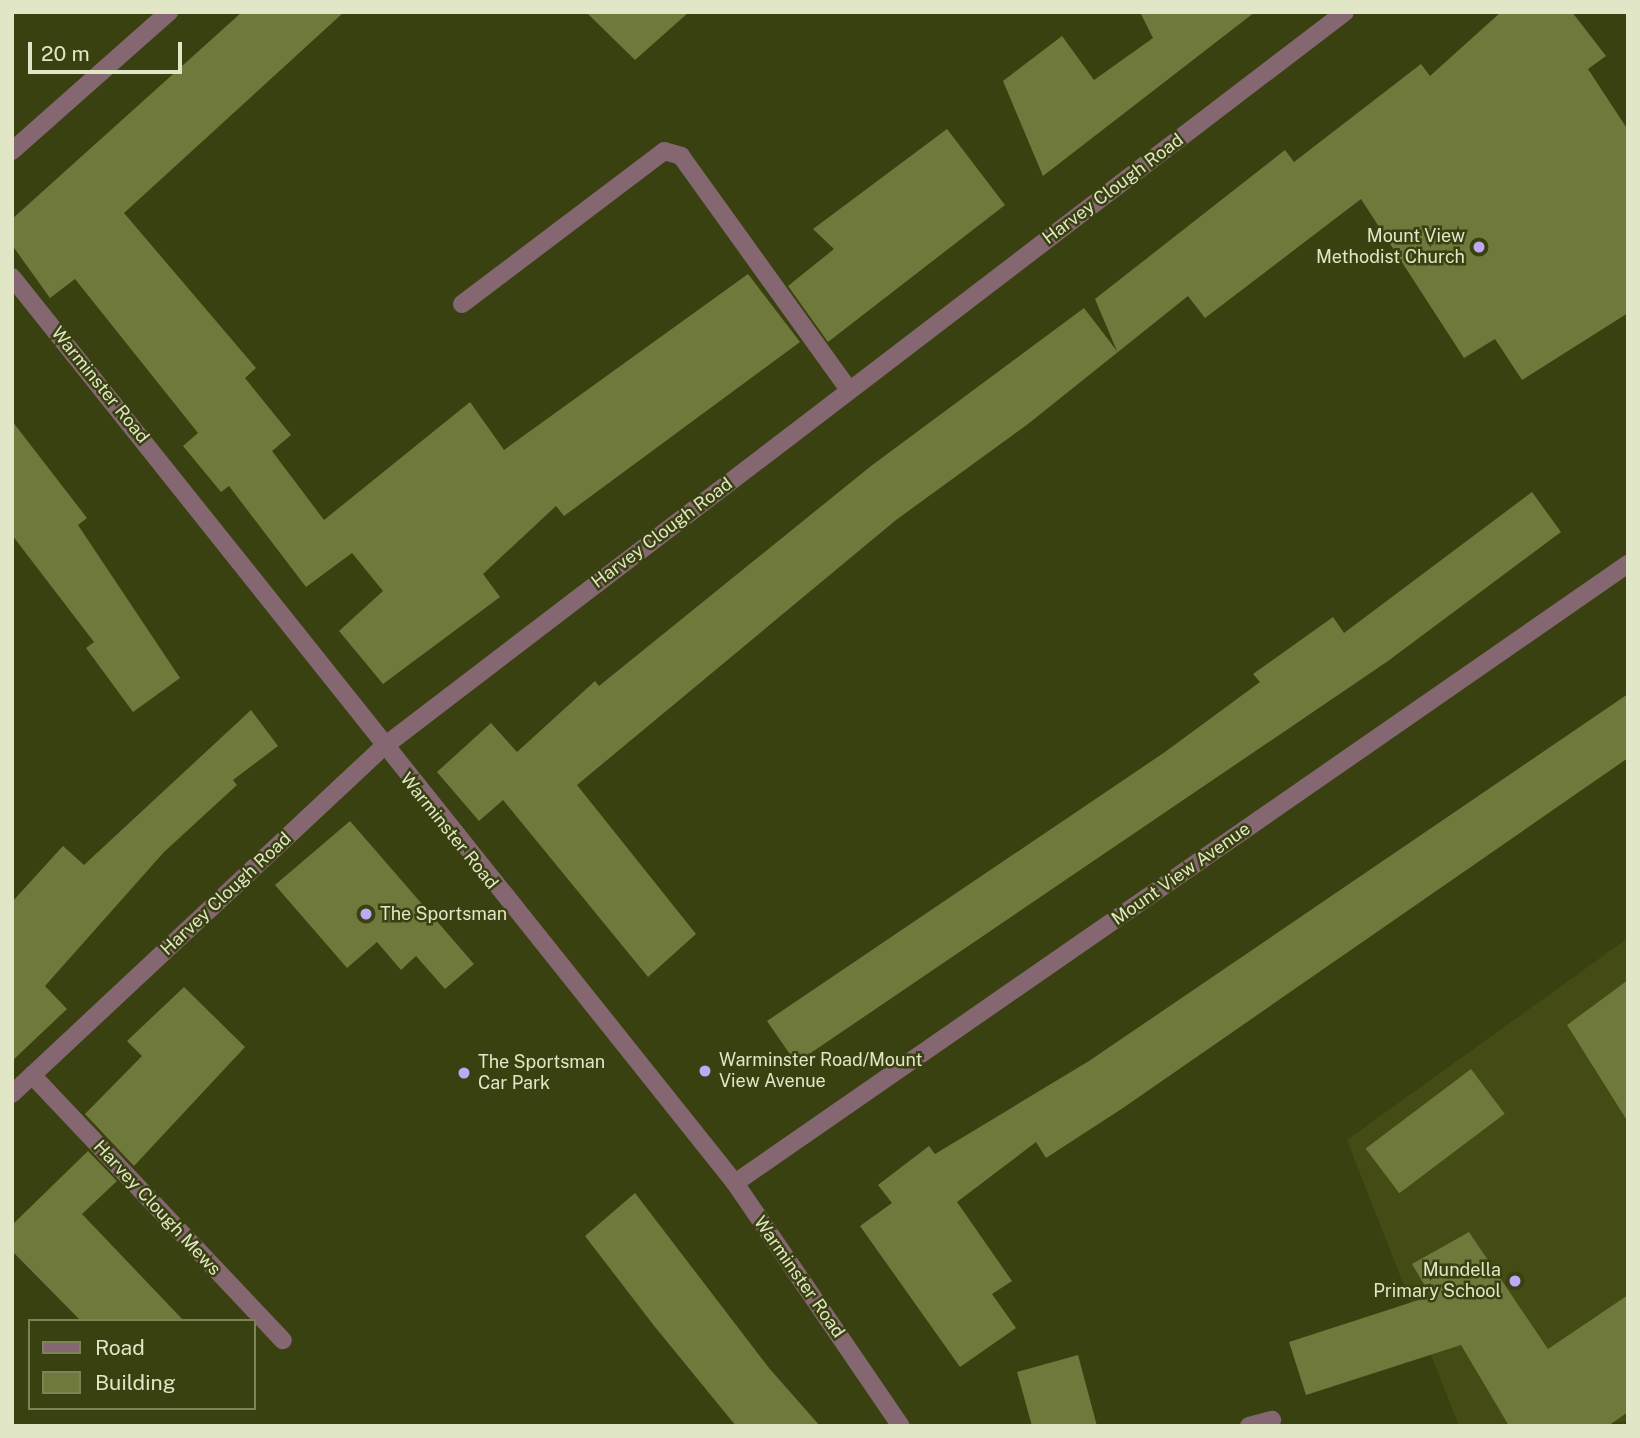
<!DOCTYPE html>
<style>
body{margin:0}
#map{position:relative;width:1640px;height:1438px;overflow:hidden;background:#3a4111;font-family:"Public Sans",sans-serif}
div>[style]{position:absolute}
[style*='--x']{left:calc(var(--x)*1px);top:calc(var(--y)*1px);width:calc(var(--w)*1px);rotate:calc(var(--a)*1deg)}
.built>*{inset:0;background:#444b14}
.building>*{inset:0;background:#6f793b;transform-origin:0 0}
.minor>*{height:18px;margin:-9px;padding:0 9px;transform-origin:9px;border-radius:9px;background:#856771}
.dots>*{width:19px;height:19px;translate:-50% -50%;box-sizing:border-box;border:4px solid #3a4111;border-radius:50%}
span{translate:-50% -50%;white-space:nowrap;text-align:center;line-height:1.15;-webkit-text-stroke:5px #3a4111;paint-order:stroke}
.street-label{font-size:18px;color:#e0e6c6}
.poi-label{font-size:18px;color:#e0e6c6}
.right{translate:-100% -50%;text-align:right}
.left{translate:0 -50%;text-align:left}
.frame{position:absolute;inset:0;border:14px solid #e0e6c6;pointer-events:none}
.legend{position:absolute;left:28px;top:1319px;width:228px;height:91px;box-sizing:border-box;background:#3a4111;border:2px solid #7c8359;margin:0;padding:9px 12px;list-style:none;font-size:21px;color:#e0e6c6}
.legend li{display:flex;align-items:center;gap:14px;height:35px}
.legend b{width:35px;border:2px solid #7c8359}
.scale{position:absolute;left:28px;top:42px;width:154px;height:32px;box-sizing:border-box;border:4px solid #e0e6c6;border-top:0;padding-left:9px;font-size:21px;line-height:24px;white-space:nowrap;color:#e0e6c6;-webkit-text-stroke:5px #3a4111;paint-order:stroke}
</style>
<div id="map">
<div class="built">
<div style="clip-path:polygon(1628px 938px,1628px 1422px,1459px 1426px,1347px 1140px)"></div>
</div>
<div class="building">
<div style="clip-path:polygon(242px 12px,344px 12px,124px 213px,256px 368px,245px 378px,291px 435px,272px 451px,324px 520px,470px 402px,504px 450px,748px 274px,800px 342px,564px 516px,556px 506px,483px 574px,500px 597px,383px 684px,339px 631px,383px 591px,352px 553px,306px 587px,229px 486px,221px 492px,183px 446px,198px 433px,75px 279px,50px 298px,12px 245px,12px 219px)"></div>
<div style="clip-path:polygon(586px 12px,689px 12px,635px 60px)"></div>
<div style="clip-path:polygon(1140px 12px,1255px 12px,1043px 176px,1003px 81px,1062px 36px,1094px 80px,1153px 38px)"></div>
<div style="clip-path:polygon(1501px 12px,1572px 12px,1606px 56px,1588px 69px,1628px 130px,1628px 313px,1522px 380px,1495px 339px,1464px 358px,1361px 199px,1205px 318px,1188px 296px,1028px 424px,896px 520px,577px 785px,696px 934px,648px 977px,503px 800px,479px 821px,437px 772px,491px 723px,517px 752px,595px 681px,599px 686px,871px 466px,1084px 308px,1117px 351px,1095px 299px,1285px 150px,1294px 162px,1421px 64px,1430px 76px)"></div>
<div style="clip-path:polygon(947px 129px,1005px 205px,828px 342px,788px 286px,834px 249px,813px 229px)"></div>
<div style="clip-path:polygon(12px 421px,87px 518px,78px 525px,180px 678px,133px 712px,86px 648px,94px 642px,12px 535px)"></div>
<div style="clip-path:polygon(1532px 492px,1561px 532px,1388px 661px,796px 1063px,767px 1021px,1165px 752px,1260px 682px,1253px 674px,1333px 617px,1344px 633px)"></div>
<div style="clip-path:polygon(1628px 694px,1628px 758px,1123px 1108px,1046px 1158px,1036px 1142px,957px 1202px,1012px 1281px,992px 1294px,1016px 1328px,960px 1367px,860px 1226px,892px 1203px,878px 1185px,929px 1146px,935px 1154px,1089px 1061px)"></div>
<div style="clip-path:polygon(251px 710px,278px 746px,233px 780px,237px 785px,164px 852px,45px 986px,67px 1009px,12px 1061px,12px 902px,63px 846px,84px 865px)"></div>
<div style="clip-path:polygon(350px 821px,474px 964px,445px 989px,416px 956px,401px 970px,377px 942px,347px 968px,275px 885px)"></div>
<div style="clip-path:polygon(1628px 980px,1628px 1122px,1567px 1025px)"></div>
<div style="clip-path:polygon(184px 987px,245px 1047px,134px 1166px,85px 1114px,142px 1056px,127px 1041px)"></div>
<div style="left:1471px;top:1069px;width:56px;height:132px;rotate:53deg"></div>
<div style="clip-path:polygon(88px 1151px,117px 1181px,82px 1214px,184px 1321px,81px 1321px,12px 1251px,12px 1225px)"></div>
<div style="clip-path:polygon(635px 1193px,769px 1368px,820px 1426px,736px 1426px,655px 1327px,585px 1236px)"></div>
<div style="clip-path:polygon(1469px 1232px,1548px 1349px,1628px 1295px,1628px 1412px,1608px 1426px,1509px 1426px,1461px 1345px,1306px 1395px,1289px 1342px,1431px 1296px,1412px 1264px)"></div>
<div style="clip-path:polygon(1078px 1355px,1097px 1426px,1032px 1426px,1017px 1372px)"></div>
</div>
<div class="minor">
<div style="--x:12;--y:151;--w:210;--a:-41.5"></div>
<div style="--x:12;--y:277;--w:1159;--a:51.41"></div>
<div style="--x:735;--y:1183;--w:294;--a:55.7"></div>
<div style="--x:462;--y:304;--w:253;--a:-37.1"></div>
<div style="--x:664;--y:151;--w:18;--a:16"></div>
<div style="--x:681;--y:156;--w:288;--a:54.3"></div>
<div style="--x:32;--y:1075;--w:365;--a:46.6"></div>
<div style="--x:12;--y:1094;--w:507;--a:-43.08"></div>
<div style="--x:382;--y:748;--w:1212;--a:-37.39"></div>
<div style="--x:735;--y:1183;--w:1087;--a:-34.73"></div>
<div style="--x:1249;--y:1426;--w:24;--a:-15"></div>
</div>
<div class="dots">
<div style="left:1479px;top:247px;background:#bea9f5"></div>
<div style="left:366px;top:914px;background:#bea9f5"></div>
<div style="left:705px;top:1071px;background:#bea9f5"></div>
<div style="left:464px;top:1073px;background:#bea9f5"></div>
<div style="left:1515px;top:1281px;background:#bea9f5"></div>
</div>
<div class="street-label">
<span style="left:1113px;top:189px;rotate:-37deg">Harvey Clough Road</span>
<span style="left:100px;top:385px;rotate:51deg">Warminster Road</span>
<span style="left:662px;top:533px;rotate:-37deg">Harvey Clough Road</span>
<span style="left:449px;top:831px;rotate:51deg">Warminster Road</span>
<span style="left:1181px;top:874px;rotate:-35deg">Mount View Avenue</span>
<span style="left:226px;top:894px;rotate:-43deg">Harvey Clough Road</span>
<span style="left:157px;top:1208px;rotate:47deg">Harvey Clough Mews</span>
<span style="left:799px;top:1277px;rotate:55deg">Warminster Road</span>
</div>
<div class="poi-label">
<span class="right" style="left:1465px;top:247px">Mount View<br>Methodist Church</span>
<span class="left" style="left:380px;top:914px">The Sportsman</span>
<span class="left" style="left:719px;top:1071px">Warminster Road/Mount<br>View Avenue</span>
<span class="left" style="left:478px;top:1073px">The Sportsman<br>Car Park</span>
<span class="right" style="left:1501px;top:1281px">Mundella<br>Primary School</span>
</div>
<div class="frame"></div>
<ul class="legend">
<li><b style="height:9px;background:#856771"></b>Road</li>
<li><b style="height:19px;background:#6f793b"></b>Building</li>
</ul>
<div class="scale">20 m</div>
</div>
